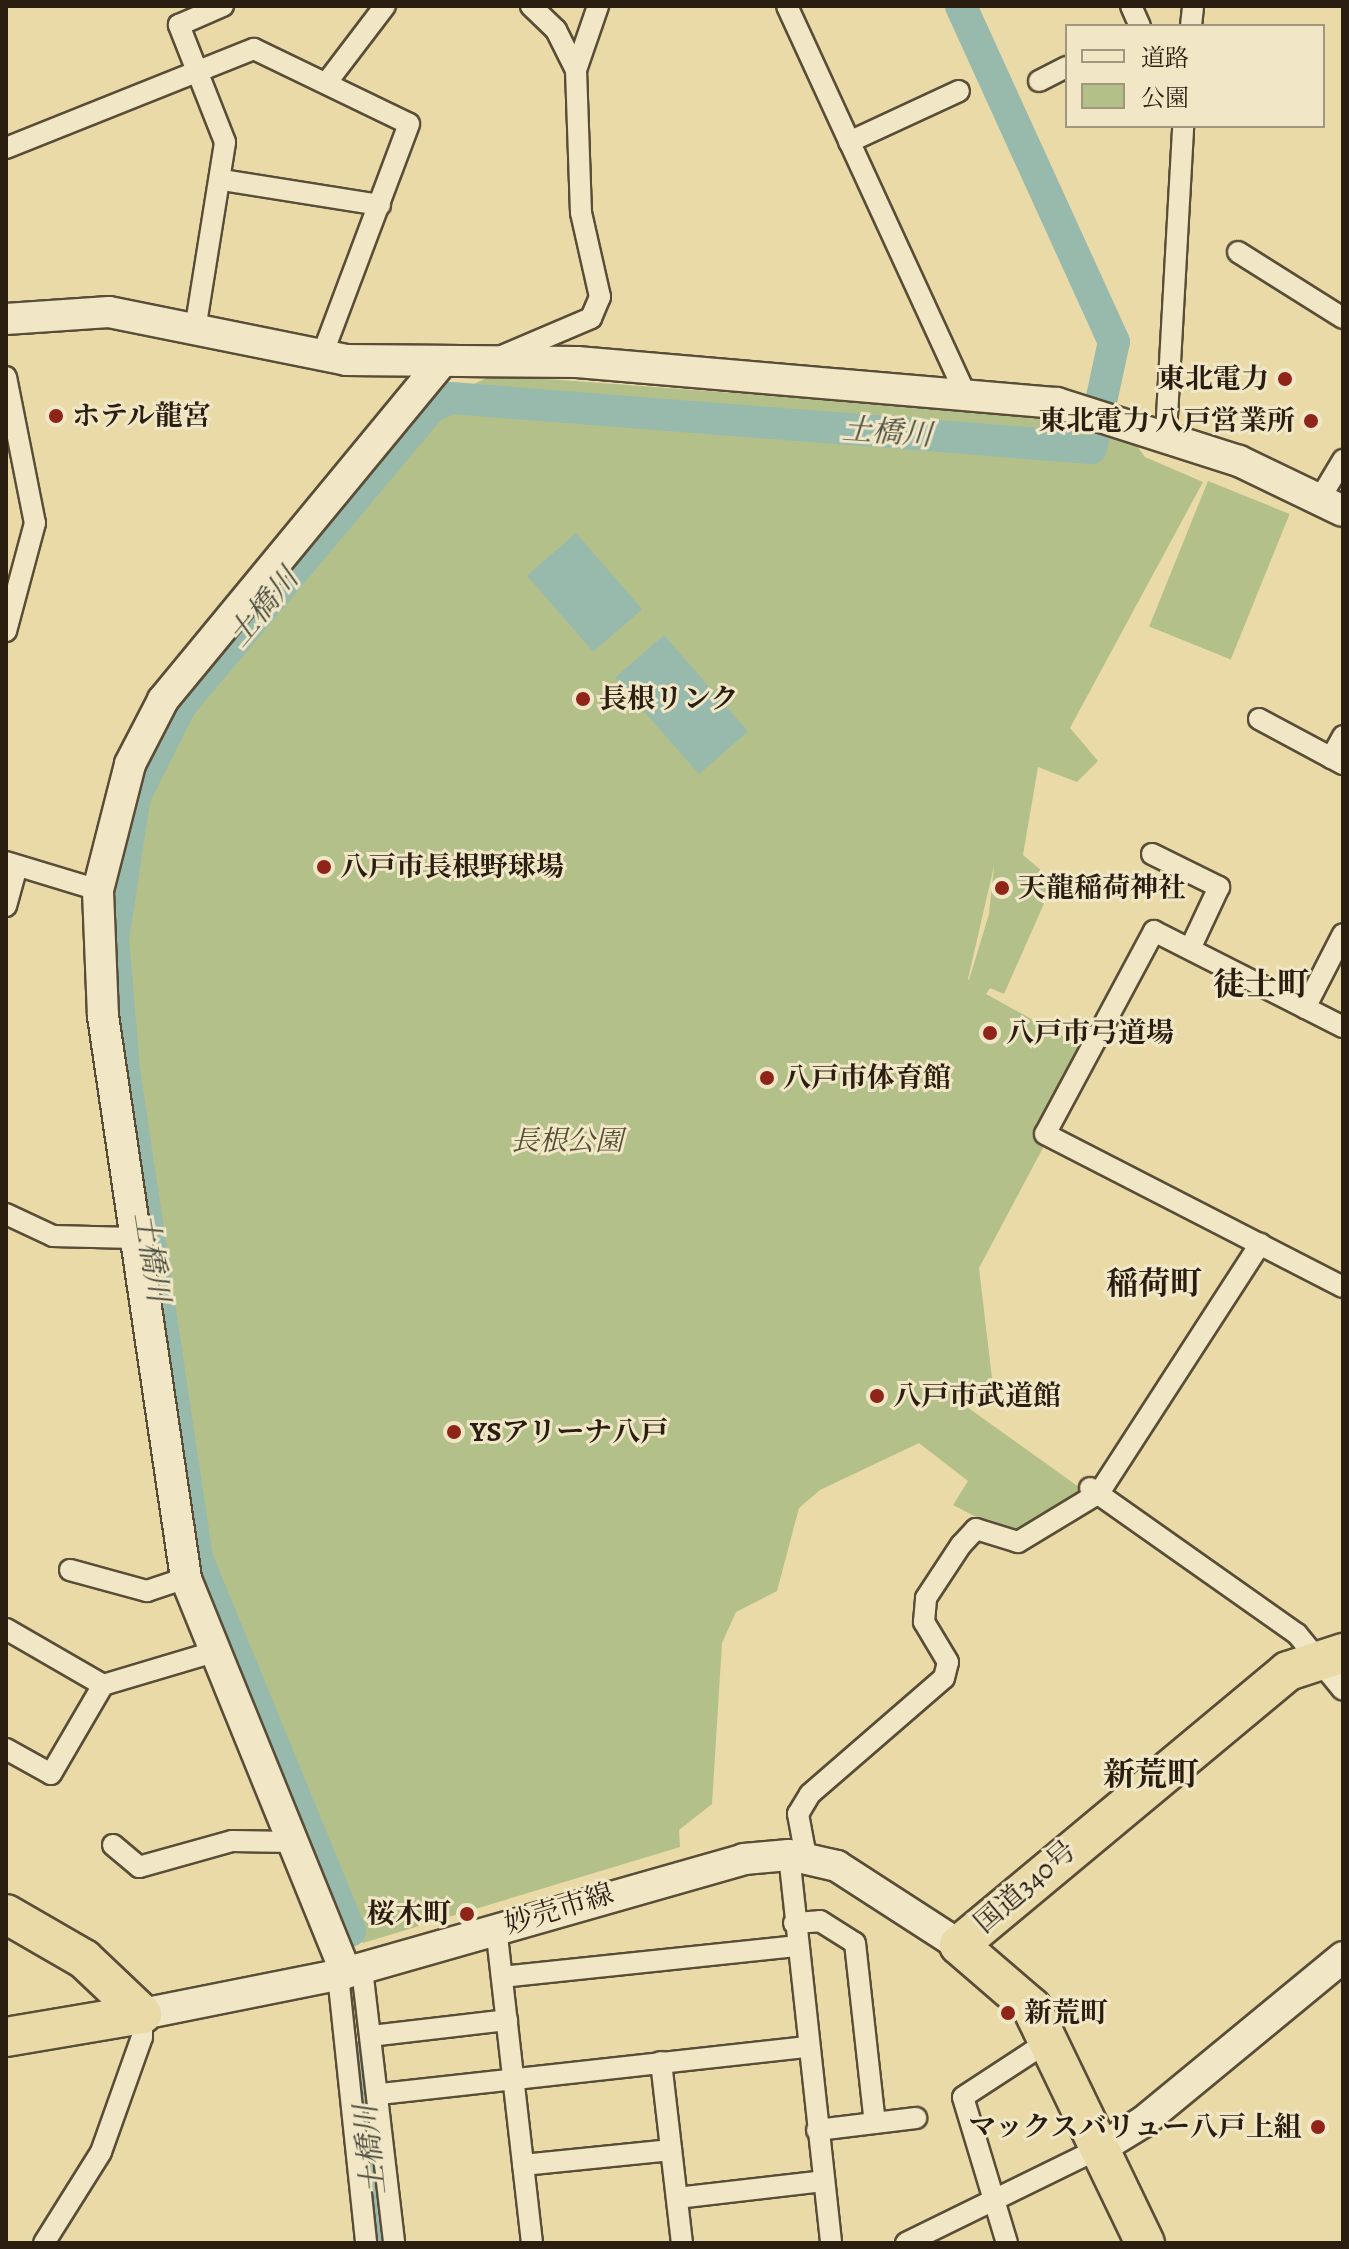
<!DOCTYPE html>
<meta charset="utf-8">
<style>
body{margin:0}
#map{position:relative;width:1349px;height:2249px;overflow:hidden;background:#e9daa8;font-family:Alegreya,"Noto Serif JP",serif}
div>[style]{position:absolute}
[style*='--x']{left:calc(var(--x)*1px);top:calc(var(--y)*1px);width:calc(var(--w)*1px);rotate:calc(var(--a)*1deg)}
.green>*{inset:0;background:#b3c08a;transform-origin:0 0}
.water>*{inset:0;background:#98baad;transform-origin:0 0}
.river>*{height:32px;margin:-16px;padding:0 16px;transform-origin:16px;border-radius:16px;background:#98baad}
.roads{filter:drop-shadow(2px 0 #5a4d37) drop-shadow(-2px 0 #5a4d37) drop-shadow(0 2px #5a4d37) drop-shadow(0 -2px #5a4d37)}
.street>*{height:20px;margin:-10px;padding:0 10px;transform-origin:10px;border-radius:10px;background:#f1e7c6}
.secondary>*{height:30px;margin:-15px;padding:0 15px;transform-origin:15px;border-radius:15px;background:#f1e7c6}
.highway>*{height:38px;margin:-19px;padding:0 19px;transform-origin:19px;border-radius:19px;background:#e9daa8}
.dots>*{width:22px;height:22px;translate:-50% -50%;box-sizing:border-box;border:4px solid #f1e7c6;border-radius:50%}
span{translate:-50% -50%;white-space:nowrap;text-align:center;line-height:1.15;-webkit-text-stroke:6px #f1e7c6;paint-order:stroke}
.poi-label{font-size:28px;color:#2a1e11;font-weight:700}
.right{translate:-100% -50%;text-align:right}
.left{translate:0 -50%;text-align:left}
.park-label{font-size:28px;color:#534f35;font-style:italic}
.street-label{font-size:28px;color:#2a1e11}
.water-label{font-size:30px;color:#4b4d40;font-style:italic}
.quarter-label{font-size:32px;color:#2a1e11;font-weight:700}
.frame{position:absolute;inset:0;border:8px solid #2a1e11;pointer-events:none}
.legend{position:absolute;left:1065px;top:24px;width:260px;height:104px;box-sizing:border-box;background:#f1e7c6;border:2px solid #a1977e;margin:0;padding:10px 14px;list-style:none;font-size:24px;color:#2a1e11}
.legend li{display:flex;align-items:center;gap:16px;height:40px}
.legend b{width:40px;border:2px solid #a1977e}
</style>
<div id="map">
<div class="green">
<div style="clip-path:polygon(evenodd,493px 375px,1043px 416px,1133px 441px,1145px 457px,1203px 482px,1070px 728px,1098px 761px,1077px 782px,1038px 767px,1023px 855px,1054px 881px,1004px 994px,990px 988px,986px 994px,1084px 1048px,1045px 1144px,979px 1268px,992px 1378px,967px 1407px,1083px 1490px,1080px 1497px,1017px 1538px,953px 1505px,968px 1481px,919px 1443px,820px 1490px,799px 1508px,777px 1591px,736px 1612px,722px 1643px,712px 1804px,679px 1830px,680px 1847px,363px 1943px,344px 1926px,201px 1587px,118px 1073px,111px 909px,141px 772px,178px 701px,422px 408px,493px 375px,994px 866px,989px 914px,969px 980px,968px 979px,994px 866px)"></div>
<div style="left:1208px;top:481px;width:88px;height:157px;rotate:22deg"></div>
</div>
<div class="water">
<div style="left:576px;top:533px;width:101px;height:65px;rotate:49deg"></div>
<div style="left:664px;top:635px;width:128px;height:65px;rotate:49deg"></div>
</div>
<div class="river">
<div style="--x:350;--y:1931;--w:403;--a:-112.3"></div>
<div style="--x:197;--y:1558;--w:494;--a:-98.5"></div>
<div style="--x:124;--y:1069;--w:130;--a:-94.8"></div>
<div style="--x:113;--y:939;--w:145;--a:-81.3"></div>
<div style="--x:135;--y:796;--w:102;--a:-63.2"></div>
<div style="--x:181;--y:705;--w:389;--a:-50"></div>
<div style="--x:431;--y:407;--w:22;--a:-24"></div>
<div style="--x:451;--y:398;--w:642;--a:4.47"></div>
<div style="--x:1091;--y:448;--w:108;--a:-77.8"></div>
<div style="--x:1114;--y:342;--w:369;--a:-114.5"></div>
<div style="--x:360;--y:2057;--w:187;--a:83.9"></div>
</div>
<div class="roads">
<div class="street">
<div style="--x:787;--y:6;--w:428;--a:65.3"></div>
<div style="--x:1131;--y:6;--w:22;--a:66"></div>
<div style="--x:1191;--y:26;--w:20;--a:-84"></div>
<div style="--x:576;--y:70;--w:68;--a:-71"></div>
<div style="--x:1039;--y:81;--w:31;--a:-27"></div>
<div style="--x:327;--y:82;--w:96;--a:-52.7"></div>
<div style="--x:849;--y:142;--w:121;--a:-24.9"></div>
<div style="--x:6;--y:148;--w:267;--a:-21.8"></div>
<div style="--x:254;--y:49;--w:172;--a:25.8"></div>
<div style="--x:409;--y:124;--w:247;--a:110.6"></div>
<div style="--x:222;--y:180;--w:160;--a:9"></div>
<div style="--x:1238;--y:252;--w:124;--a:32.2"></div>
<div style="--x:195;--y:330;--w:190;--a:-80.9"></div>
<div style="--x:225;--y:142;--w:126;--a:-111.5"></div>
<div style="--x:179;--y:25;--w:48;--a:-23.4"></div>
<div style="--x:502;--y:356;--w:97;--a:-23.1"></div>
<div style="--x:591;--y:318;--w:23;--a:-67"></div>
<div style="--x:600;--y:297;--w:86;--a:-102.7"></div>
<div style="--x:581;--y:213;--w:143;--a:-92"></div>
<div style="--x:576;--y:70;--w:45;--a:-116.6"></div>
<div style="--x:556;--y:30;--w:35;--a:-136"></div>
<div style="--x:6;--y:377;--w:149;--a:78.8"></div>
<div style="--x:35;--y:523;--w:112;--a:105"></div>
<div style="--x:1166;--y:434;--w:308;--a:-86.8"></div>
<div style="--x:1319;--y:500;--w:47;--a:-59"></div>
<div style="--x:1259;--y:719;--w:95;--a:28.2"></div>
<div style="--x:1331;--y:758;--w:25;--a:-61"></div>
<div style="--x:1152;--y:854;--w:75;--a:26.2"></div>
<div style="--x:1219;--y:887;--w:68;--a:115.1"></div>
<div style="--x:6;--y:862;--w:96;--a:16.9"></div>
<div style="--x:6;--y:906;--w:41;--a:-74.6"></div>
<div style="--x:1305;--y:1008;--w:83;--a:-62.8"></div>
<div style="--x:1343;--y:1027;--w:212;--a:-153.1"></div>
<div style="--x:1154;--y:931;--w:230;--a:118.2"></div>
<div style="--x:1045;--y:1134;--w:335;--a:27.2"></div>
<div style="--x:6;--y:1214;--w:52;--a:25.1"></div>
<div style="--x:53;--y:1236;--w:80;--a:1.4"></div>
<div style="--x:1090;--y:1488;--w:253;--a:35.2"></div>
<div style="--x:1297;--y:1634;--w:72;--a:50.6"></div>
<div style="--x:70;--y:1570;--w:80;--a:15.3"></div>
<div style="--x:147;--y:1591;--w:41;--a:-18.4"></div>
<div style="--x:6;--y:1629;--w:112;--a:30"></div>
<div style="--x:103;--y:1685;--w:116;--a:-16.6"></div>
<div style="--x:6;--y:1749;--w:51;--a:29.1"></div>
<div style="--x:51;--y:1774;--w:103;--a:-59.7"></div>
<div style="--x:113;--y:1845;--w:34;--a:40"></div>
<div style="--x:139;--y:1867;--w:97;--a:-15.6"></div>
<div style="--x:232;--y:1841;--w:60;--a:1"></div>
<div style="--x:789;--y:1855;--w:390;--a:83.8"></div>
<div style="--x:806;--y:1857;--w:44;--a:-100.5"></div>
<div style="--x:798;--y:1814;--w:23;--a:-59"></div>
<div style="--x:810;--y:1794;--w:177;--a:-40.9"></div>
<div style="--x:944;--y:1678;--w:16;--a:-76"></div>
<div style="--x:948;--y:1662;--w:47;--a:-121"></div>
<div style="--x:924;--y:1622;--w:24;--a:-85"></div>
<div style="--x:926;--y:1598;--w:64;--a:-56.6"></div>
<div style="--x:961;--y:1545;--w:22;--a:-47"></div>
<div style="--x:976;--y:1529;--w:44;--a:17.2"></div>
<div style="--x:1018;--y:1542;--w:95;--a:-31.2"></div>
<div style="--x:1099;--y:1493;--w:297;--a:-57.1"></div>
<div style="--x:794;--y:1923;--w:26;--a:-4"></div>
<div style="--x:820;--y:1921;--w:41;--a:32.2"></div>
<div style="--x:855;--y:1943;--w:181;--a:83.7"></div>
<div style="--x:496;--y:1927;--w:318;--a:83.5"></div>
<div style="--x:362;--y:1969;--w:276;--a:83.3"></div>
<div style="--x:338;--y:1975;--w:269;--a:84"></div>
<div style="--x:502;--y:1977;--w:295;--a:-6"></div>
<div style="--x:371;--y:2036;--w:137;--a:-6.7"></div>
<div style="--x:661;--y:2062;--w:182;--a:83.4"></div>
<div style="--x:380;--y:2094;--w:429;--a:-6.3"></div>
<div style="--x:817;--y:2130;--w:100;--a:-6.9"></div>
<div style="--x:523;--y:2165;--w:149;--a:-5.8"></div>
<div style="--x:677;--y:2198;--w:147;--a:-6.6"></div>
<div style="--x:44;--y:2243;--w:107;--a:-57.9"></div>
<div style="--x:101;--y:2152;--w:122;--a:-70.4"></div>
<div style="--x:142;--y:2037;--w:23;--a:-90"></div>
<div style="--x:906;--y:2243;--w:220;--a:-26.1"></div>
<div style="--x:1007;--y:2243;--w:152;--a:-106.8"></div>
<div style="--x:963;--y:2097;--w:104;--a:-33.2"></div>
</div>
<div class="secondary">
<div style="--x:6;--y:319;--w:103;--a:-3.9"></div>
<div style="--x:109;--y:312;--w:242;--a:11.4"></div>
<div style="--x:346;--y:360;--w:231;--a:0.5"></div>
<div style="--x:577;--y:362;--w:482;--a:4.9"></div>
<div style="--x:1057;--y:403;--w:191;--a:17.7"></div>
<div style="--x:1239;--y:461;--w:115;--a:25.7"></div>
<div style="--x:346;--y:1973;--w:426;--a:-112.1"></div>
<div style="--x:186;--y:1578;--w:568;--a:-98.4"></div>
<div style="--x:103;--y:1016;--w:126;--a:-92.3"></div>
<div style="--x:98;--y:890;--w:130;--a:-75.7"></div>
<div style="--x:130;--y:764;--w:72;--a:-62.7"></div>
<div style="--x:163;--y:700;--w:438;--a:-50.5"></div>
<div style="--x:142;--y:2014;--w:200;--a:-11.3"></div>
<div style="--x:338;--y:1975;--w:422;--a:-15.9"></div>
<div style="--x:744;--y:1859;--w:45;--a:-5.1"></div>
<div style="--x:789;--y:1855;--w:49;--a:12.9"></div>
<div style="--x:837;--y:1866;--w:145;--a:32.9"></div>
<div style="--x:1104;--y:2146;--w:46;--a:-31.6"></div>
<div style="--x:1143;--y:2122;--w:259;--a:-39.5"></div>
</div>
<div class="highway">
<div style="--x:6;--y:1914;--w:90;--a:30"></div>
<div style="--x:84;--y:1959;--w:80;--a:43.5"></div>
<div style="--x:6;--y:2037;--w:138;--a:-9.6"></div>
<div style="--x:1145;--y:2243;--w:261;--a:-115.7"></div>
<div style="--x:1032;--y:2008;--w:96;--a:-139.2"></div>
<div style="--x:959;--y:1945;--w:428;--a:-39.8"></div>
<div style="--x:1288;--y:1671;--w:58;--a:-18.1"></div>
</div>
</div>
<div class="dots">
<div style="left:1285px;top:379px;background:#8f2418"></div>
<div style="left:56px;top:416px;background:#8f2418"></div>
<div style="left:1311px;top:421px;background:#8f2418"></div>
<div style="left:583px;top:699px;background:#8f2418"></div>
<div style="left:324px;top:867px;background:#8f2418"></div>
<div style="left:1002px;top:888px;background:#8f2418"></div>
<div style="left:990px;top:1033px;background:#8f2418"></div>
<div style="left:767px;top:1078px;background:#8f2418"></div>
<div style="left:877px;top:1396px;background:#8f2418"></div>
<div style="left:454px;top:1432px;background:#8f2418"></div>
<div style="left:467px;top:1914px;background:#8f2418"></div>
<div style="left:1008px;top:2013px;background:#8f2418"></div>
<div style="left:1318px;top:2127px;background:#8f2418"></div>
</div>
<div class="poi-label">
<span class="right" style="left:1269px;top:379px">東北電力</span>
<span class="left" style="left:72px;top:416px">ホテル龍宮</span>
<span class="right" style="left:1295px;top:421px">東北電力 八戸営業所</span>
<span class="left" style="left:599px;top:699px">長根リンク</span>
<span class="left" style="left:340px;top:867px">八戸市長根野球場</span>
<span class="left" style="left:1018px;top:888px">天龍稲荷神社</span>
<span class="left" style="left:1006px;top:1033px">八戸市弓道場</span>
<span class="left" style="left:783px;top:1078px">八戸市体育館</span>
<span class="left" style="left:893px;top:1396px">八戸市武道館</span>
<span class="left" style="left:470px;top:1432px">YSアリーナ八戸</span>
<span class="right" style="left:451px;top:1914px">桜木町</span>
<span class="left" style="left:1024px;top:2013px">新荒町</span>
<span class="right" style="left:1302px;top:2127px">マックスバリュー八戸上組</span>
</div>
<div class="park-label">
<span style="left:567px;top:1141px">長根公園</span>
</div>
<div class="street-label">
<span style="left:1025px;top:1887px;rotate:-41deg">国道340号</span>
<span style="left:559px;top:1909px;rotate:-17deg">妙売市線</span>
</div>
<div class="water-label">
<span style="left:887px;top:432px;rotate:4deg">土橋川</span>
<span style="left:263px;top:607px;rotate:-50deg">土橋川</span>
<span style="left:152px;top:1257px;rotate:81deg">土橋川</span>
<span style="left:370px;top:2150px;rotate:-96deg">土橋川</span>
</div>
<div class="quarter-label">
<span style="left:1261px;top:984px">徒士町</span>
<span style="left:1154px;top:1283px">稲荷町</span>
<span style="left:1151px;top:1774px">新荒町</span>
</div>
<div class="frame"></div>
<ul class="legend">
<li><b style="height:10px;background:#f1e7c6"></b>道路</li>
<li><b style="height:22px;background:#b3c08a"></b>公園</li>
</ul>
</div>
